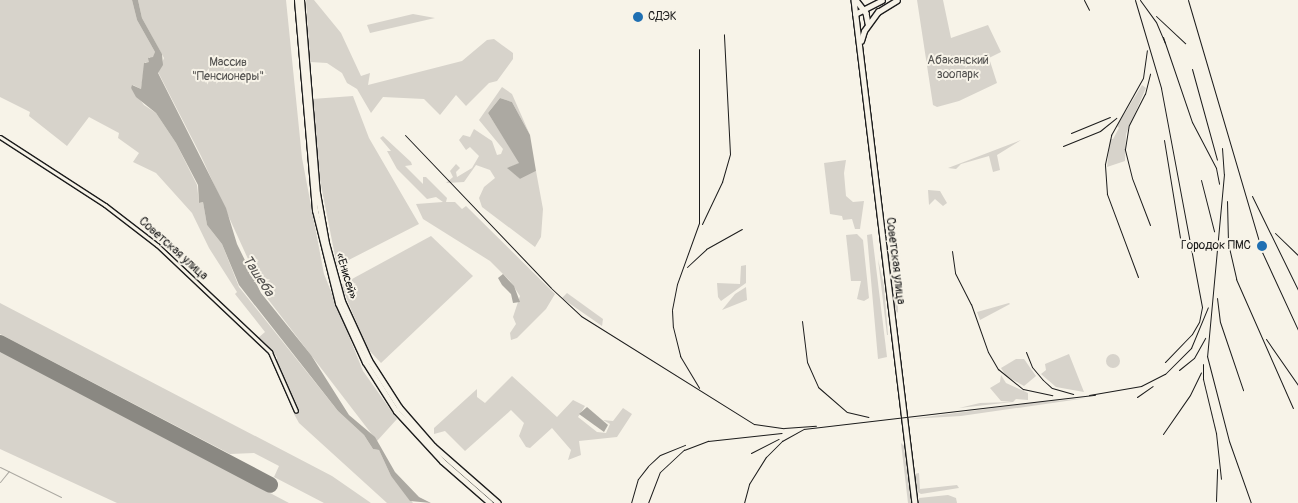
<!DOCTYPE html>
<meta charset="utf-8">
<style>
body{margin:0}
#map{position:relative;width:1298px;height:503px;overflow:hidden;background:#f7f3e8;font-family:Pangolin,sans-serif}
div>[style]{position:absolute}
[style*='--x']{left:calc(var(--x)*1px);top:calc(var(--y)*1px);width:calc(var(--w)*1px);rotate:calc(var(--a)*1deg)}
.green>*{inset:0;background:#d7d3cb}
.round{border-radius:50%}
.water>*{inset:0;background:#aca9a2}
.stream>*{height:1px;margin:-0.5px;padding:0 0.5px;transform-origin:0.5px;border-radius:0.5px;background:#aca9a2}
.runway>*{height:16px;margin:-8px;padding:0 8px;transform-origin:8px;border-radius:8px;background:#8a8882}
.roads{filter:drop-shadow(1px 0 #1c1c1c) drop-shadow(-1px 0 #1c1c1c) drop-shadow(0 1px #1c1c1c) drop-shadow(0 -1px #1c1c1c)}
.tertiary>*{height:3px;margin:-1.5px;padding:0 1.5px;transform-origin:1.5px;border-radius:1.5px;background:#f7f3e8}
.primary>*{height:4.5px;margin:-2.25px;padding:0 2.25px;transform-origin:2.25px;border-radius:2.25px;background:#f7f3e8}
.trunk>*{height:5px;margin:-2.5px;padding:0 2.5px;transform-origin:2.5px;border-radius:2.5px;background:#f7f3e8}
.rail>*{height:1px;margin:-0.5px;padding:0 0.5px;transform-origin:0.5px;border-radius:0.5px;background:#1c1c1c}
.dots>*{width:14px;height:14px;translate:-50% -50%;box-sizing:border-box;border:2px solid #f7f3e8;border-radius:50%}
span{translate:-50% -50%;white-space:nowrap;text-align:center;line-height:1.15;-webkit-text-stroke:4px #f7f3e8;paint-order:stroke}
.poi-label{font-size:12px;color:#1c1c1c}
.left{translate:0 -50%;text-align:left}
.right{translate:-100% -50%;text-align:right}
.park-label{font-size:12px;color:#545351}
.street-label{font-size:12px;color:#1c1c1c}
.water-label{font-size:14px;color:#565452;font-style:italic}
</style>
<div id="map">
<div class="green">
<div style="clip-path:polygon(0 0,132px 0,137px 20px,155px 52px,154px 60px,149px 57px,149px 62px,145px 62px,141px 89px,133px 85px,131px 88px,144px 105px,156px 113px,176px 143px,197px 185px,199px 203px,203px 202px,207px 225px,222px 244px,239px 287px,338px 411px,364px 435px,373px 449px,379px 450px,391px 476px,413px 503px,387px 503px,299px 423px,294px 414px,298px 410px,277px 365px,277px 357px,258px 338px,265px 332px,235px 294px,237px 292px,209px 248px,192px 213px,156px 173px,133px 162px,139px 153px,118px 138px,119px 133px,89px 117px,67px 146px,29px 116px,30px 112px,0 97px)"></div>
<div style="clip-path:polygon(138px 0,286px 0,302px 158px,324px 274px,363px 371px,397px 419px,377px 441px,264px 294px,201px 156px,158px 72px,164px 58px,142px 18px)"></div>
<div style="clip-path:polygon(306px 0,314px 0,341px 33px,361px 76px,370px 73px,368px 85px,462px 61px,487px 40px,494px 39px,502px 45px,513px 53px,513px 59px,497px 81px,489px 83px,466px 106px,456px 95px,440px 115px,424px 99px,383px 97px,371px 113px,357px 89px,347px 83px,342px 73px,327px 63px,310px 62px)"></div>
<div style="clip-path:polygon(917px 0,943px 0,951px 38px,988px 25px,1001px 52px,989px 58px,997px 83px,959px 101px,937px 107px,933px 105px)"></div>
<div style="clip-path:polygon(413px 14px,435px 18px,370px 33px,367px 25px)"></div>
<div style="clip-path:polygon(1142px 85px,1146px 88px,1126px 134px,1125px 161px,1107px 167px,1110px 139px,1113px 139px,1119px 128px,1117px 126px)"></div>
<div style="clip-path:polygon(502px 87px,512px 94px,530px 135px,512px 102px,500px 98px,488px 113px,520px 163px,508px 168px,520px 179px,536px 171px,543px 209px,541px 237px,535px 247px,482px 207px,479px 198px,484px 187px,495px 178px,490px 170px,476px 165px,464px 182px,446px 183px,453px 177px,450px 171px,456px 164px,460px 168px,456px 172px,457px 177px,472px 168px,479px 156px,470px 147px,466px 150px,459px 140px,463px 135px,470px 137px,474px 129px,492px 141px,497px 155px,501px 154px,503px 149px,479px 120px)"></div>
<div style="clip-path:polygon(353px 96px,369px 138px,419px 224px,337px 266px,319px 175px,312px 99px)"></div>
<div style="clip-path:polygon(383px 136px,411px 162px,412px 165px,405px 166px,423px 184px,423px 177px,426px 177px,447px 198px,446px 202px,455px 202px,462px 209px,466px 206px,555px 294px,546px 309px,517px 338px,511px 340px,510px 333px,516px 324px,513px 317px,520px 296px,510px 281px,490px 261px,423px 219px,416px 204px,443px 202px,436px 197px,427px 199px,397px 169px,387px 151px,391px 151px,380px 138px)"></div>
<div style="clip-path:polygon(1021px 140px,997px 155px,1000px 170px,993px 172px,989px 156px,961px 164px,956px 169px,948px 168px)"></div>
<div style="clip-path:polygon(846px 160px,844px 173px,846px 196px,853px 202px,864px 201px,860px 229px,855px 229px,852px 219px,843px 220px,842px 216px,830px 214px,824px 163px)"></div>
<div style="clip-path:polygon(928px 190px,940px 191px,947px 203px,943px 206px,935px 199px,929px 205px)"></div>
<div style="clip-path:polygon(857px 234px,863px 240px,869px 298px,864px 301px,857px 299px,861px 281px,851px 281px,846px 235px)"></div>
<div style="clip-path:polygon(872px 234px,887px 357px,878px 359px,867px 235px)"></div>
<div style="clip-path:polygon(431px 236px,473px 276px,381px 363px,367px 348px,341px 285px)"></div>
<div style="clip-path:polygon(892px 254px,898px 303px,898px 313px,895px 310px,888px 255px)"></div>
<div style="clip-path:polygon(878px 259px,884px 286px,888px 335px,887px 335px)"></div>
<div style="clip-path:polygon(746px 265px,746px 283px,721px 301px,718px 297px,717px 283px,740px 284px,741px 266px)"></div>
<div style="clip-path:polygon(746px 287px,747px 300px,722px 310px,735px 294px)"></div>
<div style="clip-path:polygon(567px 293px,603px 319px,602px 326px,566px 301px,562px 298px)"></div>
<div style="clip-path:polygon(0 303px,332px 476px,371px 503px,324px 503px,274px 477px,279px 466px,254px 453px,230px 454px,0 334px)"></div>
<div style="clip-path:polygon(1010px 304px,980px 320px,977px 312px,1009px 303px)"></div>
<div style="clip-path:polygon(0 351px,289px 503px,117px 503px,0 449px)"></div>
<div class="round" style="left:1106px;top:354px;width:14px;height:14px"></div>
<div style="clip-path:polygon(1069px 354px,1084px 392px,1056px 387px,1041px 374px,1046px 370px,1045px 364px)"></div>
<div style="clip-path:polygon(1016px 359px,1024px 359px,1036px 376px,1024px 386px,1006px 376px,1001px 368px)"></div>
<div style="clip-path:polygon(1001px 375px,1006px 383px,1028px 393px,1028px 400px,1016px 399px,1013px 402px,959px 408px,980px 403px,1012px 402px,1001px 401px,990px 388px,1000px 382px)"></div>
<div style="clip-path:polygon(512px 376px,557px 417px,573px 400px,585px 406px,578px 417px,597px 432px,606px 433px,610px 424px,603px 420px,613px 421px,623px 408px,632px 414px,617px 437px,579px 441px,581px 455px,568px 460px,571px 450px,552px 428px,530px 448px,526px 447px,519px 436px,524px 423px,511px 410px,465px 451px,445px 431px,434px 434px,434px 428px,477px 389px,477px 397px,485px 403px)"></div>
<div style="clip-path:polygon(1087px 398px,961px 416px,910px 419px,1031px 403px)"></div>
<div style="clip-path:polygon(901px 443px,904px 446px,911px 503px,908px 503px)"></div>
<div style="clip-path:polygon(919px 473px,920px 489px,957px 485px,959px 488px,921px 494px,916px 491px,915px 480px,914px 474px)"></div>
<div style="clip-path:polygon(948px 495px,956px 498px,957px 503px,917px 503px,919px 498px)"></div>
</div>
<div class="water">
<div style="clip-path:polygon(132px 0,138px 0,142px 18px,162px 54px,163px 65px,158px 73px,226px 208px,237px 244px,261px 293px,311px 355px,349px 415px,375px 437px,395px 472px,419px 497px,431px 503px,410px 501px,391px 476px,379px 450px,373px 449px,364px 435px,338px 411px,239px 285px,222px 244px,207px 225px,203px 202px,199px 203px,198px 185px,176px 143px,156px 113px,136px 97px,131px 88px,132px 85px,141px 89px,144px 63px,149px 62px,148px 58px,153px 57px,155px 52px,137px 20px)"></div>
<div style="clip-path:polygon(500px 98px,512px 102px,530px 135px,536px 171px,520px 179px,507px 168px,519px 163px,488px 113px)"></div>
<div style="clip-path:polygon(503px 274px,514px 286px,520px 302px,513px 303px,511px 294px,502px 285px,498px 278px)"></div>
<div style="clip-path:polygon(587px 407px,608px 425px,604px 432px,579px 414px)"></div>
</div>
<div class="stream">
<div style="--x:0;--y:467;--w:68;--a:26.2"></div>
<div style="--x:0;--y:482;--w:14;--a:-51"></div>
</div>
<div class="runway">
<div style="--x:0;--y:343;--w:305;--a:27.7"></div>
</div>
<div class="roads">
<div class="tertiary">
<div style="--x:0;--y:137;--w:125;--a:32.9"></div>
<div style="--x:105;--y:205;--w:66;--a:37.6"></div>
<div style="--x:157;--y:245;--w:156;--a:43.4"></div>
<div style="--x:270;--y:352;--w:64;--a:66.2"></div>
</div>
<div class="primary">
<div style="--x:854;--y:0;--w:507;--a:83.09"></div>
<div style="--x:856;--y:0;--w:16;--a:52"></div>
<div style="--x:866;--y:13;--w:10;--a:79"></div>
<div style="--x:855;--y:14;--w:30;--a:-27"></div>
<div style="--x:861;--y:41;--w:10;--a:-73"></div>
<div style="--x:864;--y:31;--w:24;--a:-54"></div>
<div style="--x:878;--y:12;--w:22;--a:-32"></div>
</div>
<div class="trunk">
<div style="--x:297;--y:0;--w:211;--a:85.1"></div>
<div style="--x:315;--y:210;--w:96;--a:76.1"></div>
<div style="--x:338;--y:303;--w:65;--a:65.4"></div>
<div style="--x:365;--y:362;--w:58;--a:57.7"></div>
<div style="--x:396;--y:411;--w:68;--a:47.4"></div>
<div style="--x:442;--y:461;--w:64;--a:41.2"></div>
<div style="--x:301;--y:0;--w:194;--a:85.3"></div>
<div style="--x:317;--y:193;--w:51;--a:79.8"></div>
<div style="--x:326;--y:243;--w:60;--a:74.6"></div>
<div style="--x:342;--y:301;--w:65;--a:65.4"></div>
<div style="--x:369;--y:360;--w:56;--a:57.4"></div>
<div style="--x:399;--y:407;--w:52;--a:48.9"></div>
<div style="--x:433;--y:446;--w:86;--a:41.2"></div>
</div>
</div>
<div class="rail">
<div style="--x:1084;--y:0;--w:11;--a:63"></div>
<div style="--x:1135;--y:0;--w:92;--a:73.5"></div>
<div style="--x:1161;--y:88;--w:223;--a:79.4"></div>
<div style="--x:1202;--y:307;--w:15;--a:101"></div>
<div style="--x:1199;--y:322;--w:14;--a:120"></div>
<div style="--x:1192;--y:334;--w:39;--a:134"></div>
<div style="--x:1140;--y:0;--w:27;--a:54"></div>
<div style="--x:1156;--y:22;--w:23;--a:67"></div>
<div style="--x:1188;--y:0;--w:263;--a:73.6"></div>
<div style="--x:1262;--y:252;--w:86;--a:65.2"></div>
<div style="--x:1156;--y:16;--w:40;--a:43"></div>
<div style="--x:1163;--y:37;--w:90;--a:71.2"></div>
<div style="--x:1192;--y:122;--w:52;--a:62.4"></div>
<div style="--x:1216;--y:168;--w:16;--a:79"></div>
<div style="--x:699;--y:49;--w:174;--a:90"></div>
<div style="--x:699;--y:223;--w:65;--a:109.8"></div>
<div style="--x:677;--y:284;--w:26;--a:101"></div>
<div style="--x:672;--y:310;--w:17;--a:87"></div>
<div style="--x:673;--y:327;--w:30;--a:76"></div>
<div style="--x:680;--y:356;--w:37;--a:59"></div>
<div style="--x:1192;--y:69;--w:94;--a:74.6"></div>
<div style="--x:1071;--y:133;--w:42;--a:-22.3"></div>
<div style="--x:405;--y:135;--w:211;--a:46.3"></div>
<div style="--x:551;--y:288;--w:41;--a:43"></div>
<div style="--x:581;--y:316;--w:204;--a:32"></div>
<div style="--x:754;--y:424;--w:30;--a:8"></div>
<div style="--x:784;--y:428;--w:32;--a:-4"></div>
<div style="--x:1164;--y:140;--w:99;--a:80.7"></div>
<div style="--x:1063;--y:146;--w:40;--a:-22"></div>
<div style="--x:1100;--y:131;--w:21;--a:-39"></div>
<div style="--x:1222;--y:148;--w:26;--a:86"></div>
<div style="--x:1224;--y:174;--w:183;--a:95.3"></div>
<div style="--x:1207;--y:356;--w:88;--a:75.5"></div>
<div style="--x:1229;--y:441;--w:66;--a:70.5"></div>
<div style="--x:1201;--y:180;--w:53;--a:75.7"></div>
<div style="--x:1252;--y:196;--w:105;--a:63.9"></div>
<div style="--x:1227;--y:201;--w:42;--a:88.6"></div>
<div style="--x:1228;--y:243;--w:37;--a:77"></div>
<div style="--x:1236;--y:279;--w:141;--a:66.2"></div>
<div style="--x:702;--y:224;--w:47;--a:-64.5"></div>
<div style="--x:722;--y:182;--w:29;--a:-74"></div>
<div style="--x:730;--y:154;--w:120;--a:-92.9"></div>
<div style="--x:1150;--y:225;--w:50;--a:-111"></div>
<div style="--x:1132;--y:178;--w:30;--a:-104"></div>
<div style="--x:1125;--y:149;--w:24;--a:-81"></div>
<div style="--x:1129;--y:125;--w:35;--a:-63"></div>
<div style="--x:1145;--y:94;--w:21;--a:-76"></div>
<div style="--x:1275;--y:233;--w:32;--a:44"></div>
<div style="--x:952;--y:251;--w:22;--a:82"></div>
<div style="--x:955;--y:273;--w:35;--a:63"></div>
<div style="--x:971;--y:304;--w:51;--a:70.5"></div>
<div style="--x:988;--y:352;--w:20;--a:60"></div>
<div style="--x:998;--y:369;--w:32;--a:39"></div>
<div style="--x:1023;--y:389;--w:30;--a:12"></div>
<div style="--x:687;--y:267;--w:26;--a:-43"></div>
<div style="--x:706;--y:249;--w:41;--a:-29.1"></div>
<div style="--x:1138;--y:277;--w:89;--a:-110.5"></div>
<div style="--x:1107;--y:194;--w:30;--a:-94"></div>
<div style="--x:1105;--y:164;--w:30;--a:-78"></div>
<div style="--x:1111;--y:135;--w:65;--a:-60.7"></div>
<div style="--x:1143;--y:78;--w:28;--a:-82"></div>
<div style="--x:1217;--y:298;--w:24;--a:83"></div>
<div style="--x:1220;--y:322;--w:72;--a:71.3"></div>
<div style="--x:802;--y:321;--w:41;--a:83"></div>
<div style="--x:807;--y:362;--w:27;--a:66"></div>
<div style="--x:818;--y:387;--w:38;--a:41"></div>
<div style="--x:847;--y:412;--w:22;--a:13"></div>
<div style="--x:1266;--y:339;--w:56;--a:55.2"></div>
<div style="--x:1026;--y:352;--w:16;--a:68"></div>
<div style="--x:1032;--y:367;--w:17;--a:50"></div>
<div style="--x:1043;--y:380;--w:12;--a:42"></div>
<div style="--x:1052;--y:388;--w:22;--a:16"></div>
<div style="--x:1203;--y:364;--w:15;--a:90"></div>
<div style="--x:1203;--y:379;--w:56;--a:76.5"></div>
<div style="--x:1216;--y:433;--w:46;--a:83.8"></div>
<div style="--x:1179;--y:370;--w:19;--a:-39"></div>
<div style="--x:1194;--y:358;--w:23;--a:-61"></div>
<div style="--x:1089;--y:395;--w:53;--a:-9.8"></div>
<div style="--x:1141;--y:386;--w:27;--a:-27"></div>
<div style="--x:1165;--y:374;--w:37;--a:-45"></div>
<div style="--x:1191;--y:348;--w:44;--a:-67.5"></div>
<div style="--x:1137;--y:397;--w:19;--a:-35"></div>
<div style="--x:1163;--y:434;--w:47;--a:-55.3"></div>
<div style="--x:1190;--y:395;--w:25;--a:-64"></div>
<div style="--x:751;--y:453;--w:31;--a:-27"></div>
<div style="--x:1216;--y:501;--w:32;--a:-88"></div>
<div style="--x:631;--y:503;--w:25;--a:-74"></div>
<div style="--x:638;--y:479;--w:16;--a:-52"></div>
<div style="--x:648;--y:466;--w:16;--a:-43"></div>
<div style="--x:660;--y:455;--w:27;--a:-22"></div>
<div style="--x:648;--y:503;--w:33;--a:-69"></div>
<div style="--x:660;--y:472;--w:33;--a:-43"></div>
<div style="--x:684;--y:450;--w:26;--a:-21"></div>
<div style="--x:708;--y:441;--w:74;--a:-6.2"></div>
<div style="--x:744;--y:503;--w:20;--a:-75"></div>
<div style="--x:749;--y:484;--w:32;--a:-58"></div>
<div style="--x:766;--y:457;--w:23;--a:-45"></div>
<div style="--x:782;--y:441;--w:25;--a:-29"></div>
<div style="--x:804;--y:429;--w:293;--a:-6.7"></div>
</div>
<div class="dots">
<div style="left:638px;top:17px;background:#1f6fb2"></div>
<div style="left:1262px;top:246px;background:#1f6fb2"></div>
</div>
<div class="poi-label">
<span class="left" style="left:648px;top:17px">СДЭК</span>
<span class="right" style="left:1251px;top:246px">Городок ПМС</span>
</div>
<div class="park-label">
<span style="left:958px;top:68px">Абаканский<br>зоопарк</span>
<span style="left:228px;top:70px">Массив<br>"Пенсионеры"</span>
</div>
<div class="street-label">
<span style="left:173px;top:249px;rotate:42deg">Советская улица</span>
<span style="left:895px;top:261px;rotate:83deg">Советская улица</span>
<span style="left:346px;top:276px;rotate:73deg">«Енисей»</span>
</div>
<div class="water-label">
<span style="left:258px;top:276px;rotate:57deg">Ташеба</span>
</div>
</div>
